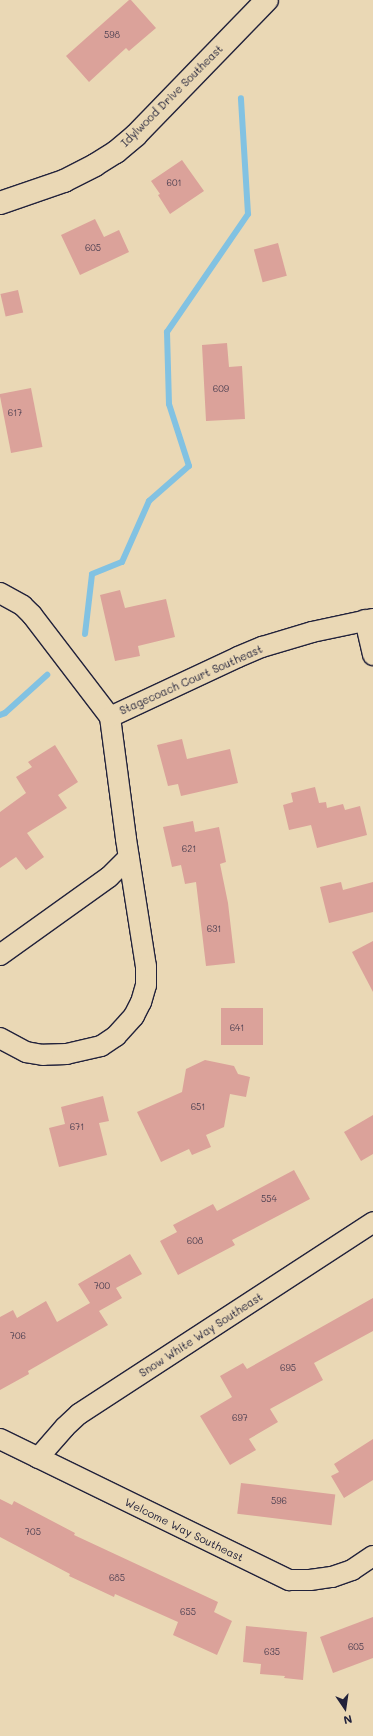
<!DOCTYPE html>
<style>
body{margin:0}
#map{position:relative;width:373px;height:1736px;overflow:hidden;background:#ead8b5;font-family:Mali,sans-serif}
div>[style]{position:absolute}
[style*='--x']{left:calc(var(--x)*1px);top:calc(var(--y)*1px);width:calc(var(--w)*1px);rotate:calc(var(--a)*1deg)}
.stream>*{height:6px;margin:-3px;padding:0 3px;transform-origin:3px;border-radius:3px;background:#82c2e2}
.building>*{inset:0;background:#dba29a;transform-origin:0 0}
.roads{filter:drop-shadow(1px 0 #22223b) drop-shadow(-1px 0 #22223b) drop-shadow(0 1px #22223b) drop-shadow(0 -1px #22223b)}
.minor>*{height:20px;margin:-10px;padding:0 10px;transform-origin:10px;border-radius:10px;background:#ead8b5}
.tertiary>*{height:22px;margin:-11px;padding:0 11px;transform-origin:11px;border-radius:11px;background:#ead8b5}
span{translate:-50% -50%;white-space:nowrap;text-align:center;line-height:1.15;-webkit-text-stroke:3.5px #ead8b5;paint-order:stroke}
.number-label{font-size:9px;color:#504253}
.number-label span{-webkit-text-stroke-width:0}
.street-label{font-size:11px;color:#22223b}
.north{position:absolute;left:325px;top:1688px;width:40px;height:40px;-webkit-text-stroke:3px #ead8b5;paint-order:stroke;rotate:167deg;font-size:11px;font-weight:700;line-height:16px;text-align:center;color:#22223b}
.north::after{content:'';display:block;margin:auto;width:14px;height:18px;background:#22223b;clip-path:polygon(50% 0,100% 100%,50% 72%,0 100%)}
</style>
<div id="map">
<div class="stream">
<div style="--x:85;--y:634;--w:60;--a:-83.3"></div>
<div style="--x:92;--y:574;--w:32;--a:-22"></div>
<div style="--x:122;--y:562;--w:67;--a:-66.1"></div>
<div style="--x:149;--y:501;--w:53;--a:-41.2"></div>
<div style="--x:189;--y:466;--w:65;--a:-107.9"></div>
<div style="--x:169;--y:404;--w:72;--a:-91.6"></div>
<div style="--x:167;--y:332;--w:143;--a:-55.5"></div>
<div style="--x:248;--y:214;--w:116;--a:-93.5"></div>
<div style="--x:0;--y:715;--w:5;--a:-22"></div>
<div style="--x:5;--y:713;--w:57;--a:-42.1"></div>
</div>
<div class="building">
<div style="clip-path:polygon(129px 0,131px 0,156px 28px,129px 51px,126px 48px,89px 82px,66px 56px)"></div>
<div style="clip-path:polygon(182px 160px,204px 191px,170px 214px,158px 195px,160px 194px,151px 181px)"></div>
<div style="clip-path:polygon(95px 219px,104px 237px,119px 230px,129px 252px,80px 275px,61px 235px)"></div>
<div style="left:278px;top:243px;width:34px;height:25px;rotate:75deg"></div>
<div style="left:18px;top:290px;width:23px;height:18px;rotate:77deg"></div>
<div style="clip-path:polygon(227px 343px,229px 367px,242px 366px,245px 419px,206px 421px,202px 345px)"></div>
<div style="left:31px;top:388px;width:60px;height:32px;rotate:79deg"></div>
<div style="clip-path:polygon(120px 590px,125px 608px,166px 599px,175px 637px,138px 646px,140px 656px,115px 661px,100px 595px)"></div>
<div style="clip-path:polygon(182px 739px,187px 759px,230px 749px,238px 783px,181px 796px,178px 784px,168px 786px,157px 745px)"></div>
<div style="clip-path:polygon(55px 745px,78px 782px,58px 795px,67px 808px,27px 833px,44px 857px,26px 870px,16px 857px,0 868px,0 812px,26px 793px,16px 777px,32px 767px,28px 762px)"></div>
<div style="clip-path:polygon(315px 787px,319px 803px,326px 802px,327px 808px,343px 804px,345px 810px,360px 806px,367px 835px,317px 848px,311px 825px,289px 830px,283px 805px,293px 802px,291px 793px)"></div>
<div style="clip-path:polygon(193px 821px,195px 832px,219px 827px,226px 862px,220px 864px,228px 903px,235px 963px,206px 966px,196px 882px,185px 884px,181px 865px,172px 867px,163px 827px)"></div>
<div style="clip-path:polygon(341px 882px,343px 890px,373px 882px,373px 912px,329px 923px,320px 887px)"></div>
<div style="clip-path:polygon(373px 941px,373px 992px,352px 952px)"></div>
<div style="left:263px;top:1008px;width:37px;height:42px;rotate:90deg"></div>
<div style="clip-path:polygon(205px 1060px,234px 1066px,238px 1074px,250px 1077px,246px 1097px,230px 1094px,224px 1127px,206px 1135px,211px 1147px,192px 1155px,189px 1149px,161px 1162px,137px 1112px,182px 1092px,186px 1069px)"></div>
<div style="clip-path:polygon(103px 1096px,109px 1121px,99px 1123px,107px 1155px,59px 1167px,49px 1128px,65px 1124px,61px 1107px)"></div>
<div style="clip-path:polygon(373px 1115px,373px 1154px,361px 1161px,344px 1132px)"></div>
<div style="clip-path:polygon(294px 1170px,310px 1199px,232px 1240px,235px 1245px,178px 1275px,160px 1241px,177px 1232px,173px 1225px,213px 1204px,217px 1211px)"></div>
<div style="clip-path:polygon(130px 1254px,142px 1274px,116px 1288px,122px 1298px,99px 1311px,108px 1325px,28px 1371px,29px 1374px,0 1390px,0 1317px,13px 1310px,17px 1318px,46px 1301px,57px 1322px,90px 1303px,78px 1284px)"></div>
<div style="clip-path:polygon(373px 1298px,373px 1331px,314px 1363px,323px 1380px,270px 1409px,278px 1422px,249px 1439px,256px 1450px,230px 1465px,200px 1416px,232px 1397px,220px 1376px,243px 1363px,247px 1369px)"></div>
<div style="clip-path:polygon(373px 1439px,373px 1480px,344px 1498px,331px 1476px,339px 1472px,334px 1464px)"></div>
<div style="left:241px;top:1483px;width:95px;height:31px;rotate:7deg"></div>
<div style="clip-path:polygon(0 1499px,12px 1505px,14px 1501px,75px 1533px,74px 1535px,218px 1602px,214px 1612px,232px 1621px,217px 1655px,173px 1635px,178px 1622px,115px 1594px,114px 1597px,69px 1576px,70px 1574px,0 1537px)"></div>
<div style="clip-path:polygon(373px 1617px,373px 1658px,333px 1673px,320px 1637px)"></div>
<div style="clip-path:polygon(246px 1626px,307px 1632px,303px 1680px,284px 1678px,285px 1676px,260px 1674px,261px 1664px,243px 1662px)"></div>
</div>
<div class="roads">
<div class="minor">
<div style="--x:0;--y:593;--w:26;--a:29"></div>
<div style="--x:23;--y:606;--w:13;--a:45"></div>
<div style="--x:32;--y:615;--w:128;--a:52.6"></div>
<div style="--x:110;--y:717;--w:123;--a:82.5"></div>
<div style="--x:126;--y:839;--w:129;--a:81.1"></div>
<div style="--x:146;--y:966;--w:19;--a:90"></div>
<div style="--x:146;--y:985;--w:18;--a:106"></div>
<div style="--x:141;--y:1002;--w:16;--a:117"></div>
<div style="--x:134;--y:1016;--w:27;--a:132"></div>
<div style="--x:116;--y:1036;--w:18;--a:146"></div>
<div style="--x:101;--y:1046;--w:35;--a:167"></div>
<div style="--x:67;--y:1054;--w:24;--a:178"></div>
<div style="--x:43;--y:1055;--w:17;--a:-170"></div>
<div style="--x:26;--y:1052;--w:30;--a:-152"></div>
<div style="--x:365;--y:620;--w:36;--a:77"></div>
<div style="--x:110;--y:717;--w:141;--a:-25.1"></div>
<div style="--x:238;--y:657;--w:26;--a:-23"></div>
<div style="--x:262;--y:647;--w:52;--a:-16.7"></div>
<div style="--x:312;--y:632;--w:62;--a:-12"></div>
<div style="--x:0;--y:955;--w:134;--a:-35.6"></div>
<div style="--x:109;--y:877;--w:28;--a:-45"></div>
<div style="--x:0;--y:1439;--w:322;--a:26"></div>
<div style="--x:289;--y:1580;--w:21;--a:0"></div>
<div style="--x:310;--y:1580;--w:22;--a:-8"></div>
<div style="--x:332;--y:1577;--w:21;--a:-19"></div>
<div style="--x:352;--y:1570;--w:25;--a:-34"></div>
<div style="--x:38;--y:1458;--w:41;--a:-48.9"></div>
<div style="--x:65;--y:1427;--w:19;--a:-43"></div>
<div style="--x:79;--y:1414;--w:351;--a:-33.1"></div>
</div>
<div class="tertiary">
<div style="--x:0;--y:203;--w:68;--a:-19"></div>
<div style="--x:64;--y:181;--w:35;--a:-27"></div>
<div style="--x:95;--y:165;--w:25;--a:-32"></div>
<div style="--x:116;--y:152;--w:26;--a:-40"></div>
<div style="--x:136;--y:135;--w:188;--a:-45.9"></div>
</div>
</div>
<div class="number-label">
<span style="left:112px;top:35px">598</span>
<span style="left:174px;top:183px">601</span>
<span style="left:93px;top:248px">605</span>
<span style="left:221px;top:389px">609</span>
<span style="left:15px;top:413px">617</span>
<span style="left:189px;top:849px">621</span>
<span style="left:214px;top:929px">631</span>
<span style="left:237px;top:1028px">641</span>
<span style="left:198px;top:1107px">651</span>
<span style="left:77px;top:1127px">671</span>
<span style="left:269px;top:1199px">554</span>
<span style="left:195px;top:1241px">608</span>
<span style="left:102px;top:1286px">700</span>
<span style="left:18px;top:1336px">706</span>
<span style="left:288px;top:1368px">695</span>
<span style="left:240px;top:1418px">697</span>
<span style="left:279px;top:1501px">596</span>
<span style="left:33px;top:1532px">705</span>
<span style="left:117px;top:1578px">685</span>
<span style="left:188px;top:1612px">655</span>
<span style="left:356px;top:1647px">605</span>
<span style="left:272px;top:1652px">635</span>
</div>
<div class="street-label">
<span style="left:172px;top:96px;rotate:-45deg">Idylwood Drive Southeast</span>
<span style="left:191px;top:680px;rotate:-24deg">Stagecoach Court Southeast</span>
<span style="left:201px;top:1335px;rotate:-33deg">Snow White Way Southeast</span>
<span style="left:184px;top:1530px;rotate:26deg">Welcome Way Southeast</span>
</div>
<div class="north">N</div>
</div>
